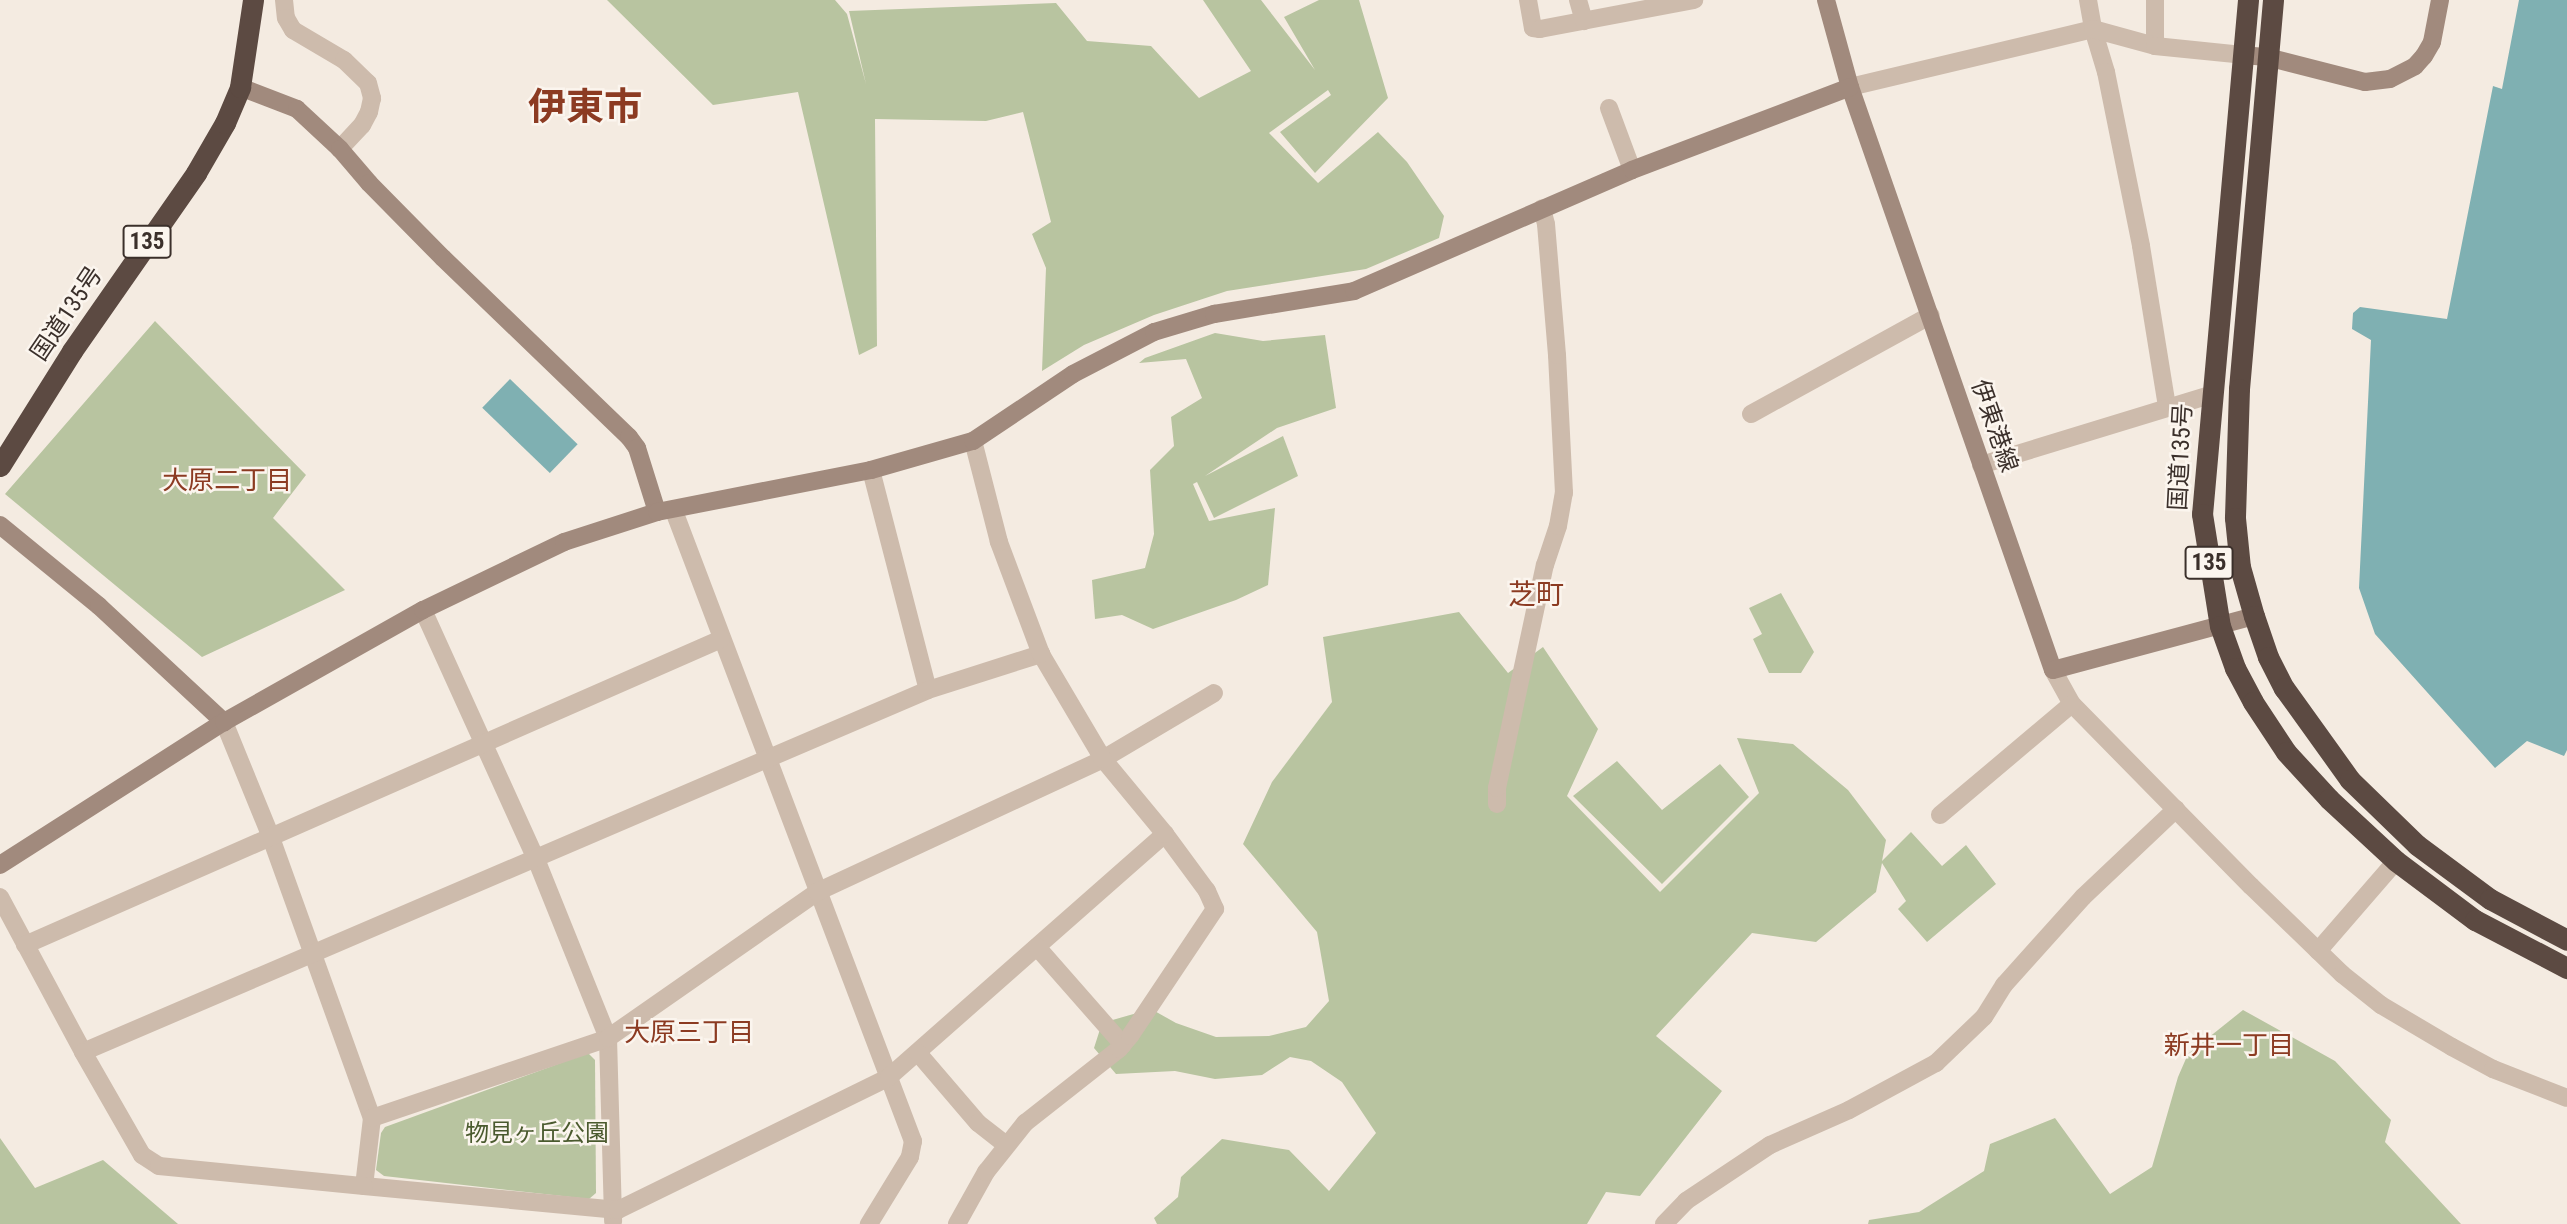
<!DOCTYPE html>
<meta charset="utf-8">
<style>
body{margin:0}
#map{position:relative;width:2567px;height:1224px;overflow:hidden;background:#f4ebe1;font-family:"Roboto Condensed","Noto Sans JP",sans-serif}
div>[style]{position:absolute}
[style*='--x']{left:calc(var(--x)*1px);top:calc(var(--y)*1px);width:calc(var(--w)*1px);rotate:calc(var(--a)*1deg)}
.green>*{inset:0;background:#b8c4a0}
.water>*{inset:0;background:#7fb0b2;transform-origin:0 0}
.street>*{height:18px;margin:-9px;padding:0 9px;transform-origin:9px;border-radius:9px;background:#cdbbac}
.secondary>*{height:18px;margin:-9px;padding:0 9px;transform-origin:9px;border-radius:9px;background:#a18a7d}
.highway>*{height:21px;margin:-10.5px;padding:0 10.5px;transform-origin:10.5px;border-radius:10.5px;background:#5c4a42}
span{translate:-50% -50%;white-space:nowrap;text-align:center;line-height:1.15;-webkit-text-stroke:5px #fbf5ee;paint-order:stroke}
.shield-label span{padding:2px 5px;background:#fbf5ee;border:2px solid;border-radius:5px;-webkit-text-stroke-width:0}
.shield-label{font-size:23px;color:#3b302b;font-weight:700}
.street-label{font-size:24px;color:#3b302b}
.park-label{font-size:24px;color:#4a5a2e}
.neighbourhood-label{font-size:26px;color:#8c3b22}
.quarter-label{font-size:28px;color:#8c3b22}
.town-label{font-size:38px;color:#8c3b22;font-weight:700}
</style>
<div id="map">
<div class="green">
<div style="clip-path:polygon(607px 0,835px 0,847px 14px,866px 84px,849px 11px,1056px 3px,1087px 41px,1151px 46px,1199px 98px,1251px 71px,1203px 0,1261px 0,1315px 70px,1284px 17px,1319px 0,1359px 0,1388px 98px,1315px 173px,1280px 132px,1331px 95px,1328px 90px,1269px 133px,1318px 183px,1378px 132px,1407px 162px,1444px 216px,1439px 238px,1366px 269px,1227px 291px,1154px 315px,1084px 345px,1042px 371px,1046px 268px,1032px 234px,1051px 222px,1023px 112px,986px 121px,875px 119px,877px 346px,859px 355px,798px 92px,713px 105px)"></div>
<div style="clip-path:polygon(155px 321px,306px 475px,273px 518px,345px 590px,202px 657px,5px 494px)"></div>
<div style="clip-path:polygon(1215px 333px,1263px 341px,1325px 335px,1336px 408px,1277px 428px,1205px 476px,1283px 436px,1298px 476px,1214px 518px,1197px 482px,1193px 484px,1209px 521px,1275px 508px,1268px 585px,1236px 600px,1153px 629px,1122px 615px,1095px 619px,1092px 580px,1145px 568px,1154px 534px,1150px 470px,1174px 446px,1171px 417px,1202px 398px,1186px 359px,1139px 363px,1145px 358px)"></div>
<div style="clip-path:polygon(1781px 593px,1814px 652px,1801px 673px,1769px 673px,1753px 639px,1762px 634px,1749px 608px)"></div>
<div style="clip-path:polygon(1459px 612px,1508px 673px,1543px 647px,1598px 729px,1567px 796px,1660px 892px,1759px 793px,1737px 738px,1793px 744px,1848px 790px,1886px 840px,1882px 861px,1911px 832px,1942px 866px,1966px 845px,1996px 884px,1927px 942px,1898px 909px,1906px 901px,1882px 863px,1876px 892px,1816px 942px,1752px 933px,1656px 1036px,1722px 1091px,1640px 1196px,1606px 1192px,1587px 1224px,1157px 1224px,1154px 1218px,1178px 1197px,1181px 1177px,1222px 1139px,1289px 1150px,1329px 1191px,1376px 1133px,1342px 1082px,1311px 1061px,1290px 1057px,1262px 1075px,1215px 1079px,1175px 1071px,1116px 1074px,1094px 1048px,1102px 1023px,1151px 1009px,1176px 1023px,1216px 1037px,1269px 1036px,1306px 1027px,1329px 1001px,1317px 932px,1243px 844px,1272px 782px,1332px 702px,1323px 637px)"></div>
<div style="clip-path:polygon(1617px 761px,1662px 810px,1720px 764px,1749px 797px,1662px 884px,1573px 796px)"></div>
<div style="clip-path:polygon(2243px 1010px,2335px 1061px,2391px 1120px,2385px 1142px,2461px 1224px,1868px 1224px,1869px 1220px,1919px 1212px,1984px 1171px,1990px 1144px,2055px 1118px,2110px 1194px,2152px 1167px,2178px 1077px,2188px 1054px)"></div>
<div style="clip-path:polygon(588px 1053px,595px 1060px,596px 1193px,589px 1199px,384px 1176px,376px 1170px,381px 1133px,385px 1127px)"></div>
<div style="clip-path:polygon(0 1138px,35px 1188px,103px 1160px,178px 1224px,0 1224px)"></div>
</div>
<div class="water">
<div style="clip-path:polygon(2519px 0,2567px 0,2567px 750px,2564px 756px,2527px 741px,2495px 768px,2375px 634px,2359px 588px,2371px 340px,2352px 329px,2353px 313px,2360px 307px,2447px 319px,2493px 86px,2502px 89px)"></div>
<div style="left:510px;top:379px;width:94px;height:40px;rotate:44deg"></div>
</div>
<div class="street">
<div style="--x:284;--y:0;--w:18;--a:84"></div>
<div style="--x:286;--y:18;--w:14;--a:60"></div>
<div style="--x:293;--y:30;--w:59;--a:30.5"></div>
<div style="--x:344;--y:60;--w:33;--a:44"></div>
<div style="--x:368;--y:83;--w:16;--a:75"></div>
<div style="--x:372;--y:98;--w:14;--a:102"></div>
<div style="--x:369;--y:112;--w:15;--a:118"></div>
<div style="--x:362;--y:125;--w:33;--a:133"></div>
<div style="--x:1528;--y:0;--w:28;--a:80"></div>
<div style="--x:1533;--y:28;--w:7;--a:8"></div>
<div style="--x:1540;--y:29;--w:157;--a:-10.7"></div>
<div style="--x:1578;--y:0;--w:22;--a:74"></div>
<div style="--x:2088;--y:0;--w:29;--a:80"></div>
<div style="--x:2093;--y:29;--w:45;--a:73.2"></div>
<div style="--x:2106;--y:72;--w:177;--a:78.6"></div>
<div style="--x:2141;--y:246;--w:162;--a:80.8"></div>
<div style="--x:2155;--y:46;--w:46;--a:-90"></div>
<div style="--x:1850;--y:87;--w:250;--a:-13.4"></div>
<div style="--x:2093;--y:29;--w:64;--a:15.3"></div>
<div style="--x:2155;--y:46;--w:88;--a:5.8"></div>
<div style="--x:1609;--y:108;--w:66;--a:69.6"></div>
<div style="--x:1751;--y:414;--w:205;--a:-28.8"></div>
<div style="--x:1981;--y:465;--w:239;--a:-17"></div>
<div style="--x:871;--y:470;--w:227;--a:75.5"></div>
<div style="--x:674;--y:511;--w:674;--a:69.23"></div>
<div style="--x:913;--y:1141;--w:16;--a:101"></div>
<div style="--x:910;--y:1157;--w:79;--a:121.5"></div>
<div style="--x:423;--y:610;--w:273;--a:65.6"></div>
<div style="--x:536;--y:859;--w:193;--a:68.1"></div>
<div style="--x:608;--y:1038;--w:183;--a:88.4"></div>
<div style="--x:2053;--y:670;--w:39;--a:61"></div>
<div style="--x:2072;--y:704;--w:255;--a:45.5"></div>
<div style="--x:2251;--y:886;--w:127;--a:44"></div>
<div style="--x:2342;--y:974;--w:50;--a:38.5"></div>
<div style="--x:2381;--y:1005;--w:82;--a:30.6"></div>
<div style="--x:2452;--y:1047;--w:47;--a:28.2"></div>
<div style="--x:2493;--y:1069;--w:79;--a:21.4"></div>
<div style="--x:224;--y:722;--w:122;--a:67.8"></div>
<div style="--x:270;--y:835;--w:301;--a:70.2"></div>
<div style="--x:372;--y:1118;--w:68;--a:96.7"></div>
<div style="--x:364;--y:1186;--w:255;--a:5.4"></div>
<div style="--x:618;--y:1210;--w:302;--a:-26.1"></div>
<div style="--x:889;--y:1077;--w:368;--a:-41.4"></div>
<div style="--x:1497;--y:804;--w:16;--a:-90"></div>
<div style="--x:1497;--y:788;--w:228;--a:-77.9"></div>
<div style="--x:1545;--y:565;--w:41;--a:-71.6"></div>
<div style="--x:1558;--y:526;--w:34;--a:-80"></div>
<div style="--x:1564;--y:493;--w:138;--a:-92.9"></div>
<div style="--x:1557;--y:355;--w:131;--a:-94.8"></div>
<div style="--x:1546;--y:224;--w:16;--a:-105"></div>
<div style="--x:1940;--y:815;--w:172;--a:-40.1"></div>
<div style="--x:0;--y:897;--w:176;--a:61.8"></div>
<div style="--x:83;--y:1052;--w:919;--a:-23.19"></div>
<div style="--x:928;--y:690;--w:119;--a:-17.7"></div>
<div style="--x:25;--y:945;--w:760;--a:-23.73"></div>
<div style="--x:1037;--y:947;--w:130;--a:48.7"></div>
<div style="--x:2318;--y:951;--w:119;--a:-49.1"></div>
<div style="--x:83;--y:1052;--w:119;--a:60.2"></div>
<div style="--x:142;--y:1155;--w:20;--a:33"></div>
<div style="--x:159;--y:1166;--w:206;--a:5.6"></div>
<div style="--x:918;--y:1053;--w:92;--a:49.4"></div>
<div style="--x:978;--y:1123;--w:36;--a:38"></div>
<div style="--x:372;--y:1118;--w:249;--a:-18.7"></div>
<div style="--x:608;--y:1038;--w:255;--a:-34.9"></div>
<div style="--x:817;--y:892;--w:315;--a:-24.9"></div>
<div style="--x:1103;--y:759;--w:129;--a:-30.7"></div>
<div style="--x:957;--y:1224;--w:60;--a:-60.9"></div>
<div style="--x:986;--y:1172;--w:63;--a:-51.5"></div>
<div style="--x:1025;--y:1123;--w:120;--a:-38.2"></div>
<div style="--x:1119;--y:1049;--w:17;--a:-50"></div>
<div style="--x:1130;--y:1036;--w:153;--a:-56.2"></div>
<div style="--x:1215;--y:909;--w:20;--a:-114"></div>
<div style="--x:1207;--y:891;--w:71;--a:-126.4"></div>
<div style="--x:1165;--y:834;--w:97;--a:-129.6"></div>
<div style="--x:1103;--y:759;--w:122;--a:-120.6"></div>
<div style="--x:1041;--y:654;--w:120;--a:-110.6"></div>
<div style="--x:999;--y:542;--w:104;--a:-104.4"></div>
<div style="--x:1664;--y:1224;--w:32;--a:-46"></div>
<div style="--x:1686;--y:1201;--w:101;--a:-33.7"></div>
<div style="--x:1770;--y:1145;--w:86;--a:-23.9"></div>
<div style="--x:1849;--y:1110;--w:99;--a:-28.4"></div>
<div style="--x:1936;--y:1063;--w:66;--a:-43.8"></div>
<div style="--x:1984;--y:1017;--w:38;--a:-58"></div>
<div style="--x:2004;--y:985;--w:118;--a:-48.1"></div>
<div style="--x:2083;--y:897;--w:128;--a:-43.4"></div>
</div>
<div class="secondary">
<div style="--x:1826;--y:0;--w:90;--a:74.6"></div>
<div style="--x:1850;--y:87;--w:617;--a:70.8"></div>
<div style="--x:2053;--y:670;--w:208;--a:-15"></div>
<div style="--x:2243;--y:55;--w:24;--a:5"></div>
<div style="--x:2267;--y:57;--w:101;--a:14.3"></div>
<div style="--x:2365;--y:82;--w:25;--a:-7"></div>
<div style="--x:2390;--y:79;--w:28;--a:-27"></div>
<div style="--x:2415;--y:66;--w:13;--a:-48"></div>
<div style="--x:2424;--y:56;--w:16;--a:-60"></div>
<div style="--x:2432;--y:42;--w:43;--a:-79.2"></div>
<div style="--x:240;--y:87;--w:61;--a:21.1"></div>
<div style="--x:297;--y:109;--w:59;--a:42.9"></div>
<div style="--x:340;--y:149;--w:45;--a:49.5"></div>
<div style="--x:369;--y:183;--w:105;--a:45.4"></div>
<div style="--x:443;--y:258;--w:258;--a:43.9"></div>
<div style="--x:629;--y:437;--w:14;--a:54"></div>
<div style="--x:637;--y:448;--w:67;--a:72.6"></div>
<div style="--x:0;--y:525;--w:128;--a:39.3"></div>
<div style="--x:99;--y:606;--w:171;--a:42.9"></div>
<div style="--x:0;--y:865;--w:266;--a:-32.6"></div>
<div style="--x:224;--y:722;--w:228;--a:-29.4"></div>
<div style="--x:423;--y:610;--w:157;--a:-25.7"></div>
<div style="--x:564;--y:542;--w:98;--a:-17.9"></div>
<div style="--x:657;--y:512;--w:218;--a:-11.1"></div>
<div style="--x:871;--y:470;--w:106;--a:-15.9"></div>
<div style="--x:973;--y:441;--w:120;--a:-33.8"></div>
<div style="--x:1073;--y:374;--w:91;--a:-27.4"></div>
<div style="--x:1154;--y:332;--w:63;--a:-16.7"></div>
<div style="--x:1214;--y:314;--w:142;--a:-9.3"></div>
<div style="--x:1354;--y:291;--w:303;--a:-23.5"></div>
<div style="--x:1632;--y:170;--w:233;--a:-20.8"></div>
</div>
<div class="highway">
<div style="--x:2248;--y:0;--w:516;--a:95.11"></div>
<div style="--x:2202;--y:514;--w:113;--a:80.9"></div>
<div style="--x:2220;--y:626;--w:45;--a:70.3"></div>
<div style="--x:2235;--y:668;--w:38;--a:62"></div>
<div style="--x:2253;--y:702;--w:60;--a:56.6"></div>
<div style="--x:2286;--y:752;--w:64;--a:47.5"></div>
<div style="--x:2329;--y:799;--w:91;--a:42.8"></div>
<div style="--x:2396;--y:861;--w:99;--a:36.8"></div>
<div style="--x:2475;--y:920;--w:104;--a:27.6"></div>
<div style="--x:2273;--y:0;--w:390;--a:95"></div>
<div style="--x:2239;--y:389;--w:129;--a:91.8"></div>
<div style="--x:2235;--y:518;--w:49;--a:84.2"></div>
<div style="--x:2240;--y:567;--w:51;--a:74.1"></div>
<div style="--x:2254;--y:616;--w:43;--a:71.1"></div>
<div style="--x:2268;--y:657;--w:35;--a:63"></div>
<div style="--x:2284;--y:688;--w:113;--a:54.3"></div>
<div style="--x:2350;--y:780;--w:93;--a:44.1"></div>
<div style="--x:2417;--y:845;--w:91;--a:36.5"></div>
<div style="--x:2490;--y:899;--w:87;--a:28"></div>
<div style="--x:0;--y:466;--w:136;--a:-57.9"></div>
<div style="--x:72;--y:351;--w:217;--a:-55.1"></div>
<div style="--x:196;--y:173;--w:58;--a:-59.9"></div>
<div style="--x:225;--y:123;--w:39;--a:-67"></div>
<div style="--x:240;--y:87;--w:88;--a:-81.5"></div>
</div>
<div class="shield-label">
<span style="left:147px;top:242px">135</span>
<span style="left:2209px;top:563px">135</span>
</div>
<div class="street-label">
<span style="left:67px;top:314px;rotate:-56deg">国道135号</span>
<span style="left:1994px;top:426px;rotate:71deg">伊東港線</span>
<span style="left:2181px;top:457px;rotate:-87deg">国道135号</span>
</div>
<div class="park-label">
<span style="left:537px;top:1134px">物見ヶ丘公園</span>
</div>
<div class="neighbourhood-label">
<span style="left:227px;top:481px">大原二丁目</span>
<span style="left:689px;top:1033px">大原三丁目</span>
<span style="left:2229px;top:1046px">新井一丁目</span>
</div>
<div class="quarter-label">
<span style="left:1536px;top:595px">芝町</span>
</div>
<div class="town-label">
<span style="left:585px;top:108px">伊東市</span>
</div>
</div>
